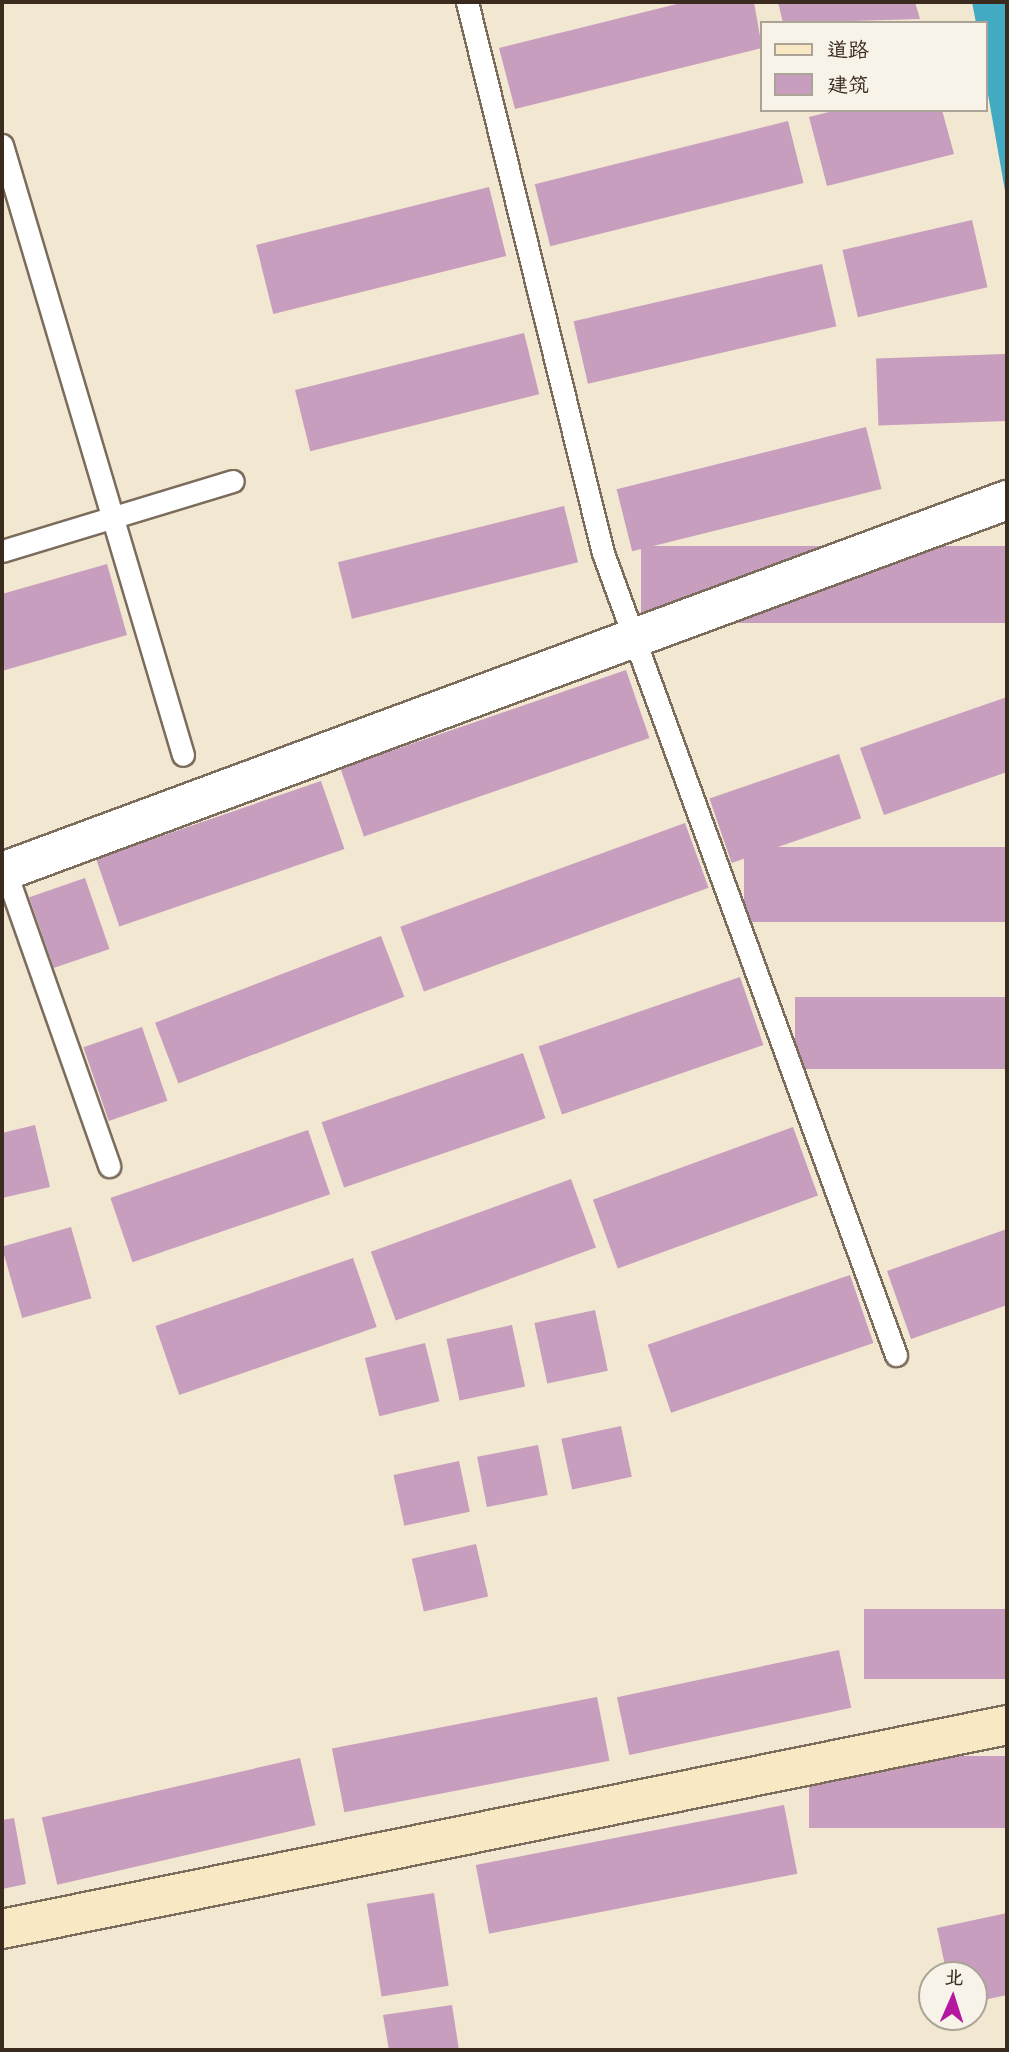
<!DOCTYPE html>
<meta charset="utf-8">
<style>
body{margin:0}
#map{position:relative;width:1009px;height:2052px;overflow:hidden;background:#f2e7d0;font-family:"Patrick Hand","LXGW WenKai TC",sans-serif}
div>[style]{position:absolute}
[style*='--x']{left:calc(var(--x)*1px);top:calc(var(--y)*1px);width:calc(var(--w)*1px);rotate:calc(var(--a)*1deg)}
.water>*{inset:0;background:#43aac3}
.building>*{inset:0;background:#c79ebe;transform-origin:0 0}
.roads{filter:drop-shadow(2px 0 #7b6c5c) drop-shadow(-2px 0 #7b6c5c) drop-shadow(0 2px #7b6c5c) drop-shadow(0 -2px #7b6c5c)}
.lane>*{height:21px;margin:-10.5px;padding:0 10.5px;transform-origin:10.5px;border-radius:10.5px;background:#fff}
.street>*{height:38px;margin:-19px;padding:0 19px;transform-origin:19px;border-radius:19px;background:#fff}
.secondary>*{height:38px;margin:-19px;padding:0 19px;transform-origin:19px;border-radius:19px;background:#f8e8c3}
span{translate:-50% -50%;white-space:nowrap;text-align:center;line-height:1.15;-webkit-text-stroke:7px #f7f3e8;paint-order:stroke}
.frame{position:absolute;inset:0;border:4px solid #3b2a1e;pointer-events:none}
.legend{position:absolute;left:760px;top:21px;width:228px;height:91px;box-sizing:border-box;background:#f7f3e8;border:2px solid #aca397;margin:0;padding:9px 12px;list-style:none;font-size:21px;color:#3b2a1e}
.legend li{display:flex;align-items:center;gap:14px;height:35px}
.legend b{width:35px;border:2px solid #aca397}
.north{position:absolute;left:918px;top:1961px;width:70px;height:70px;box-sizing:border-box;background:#f7f3e8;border:2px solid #aca397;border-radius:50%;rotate:3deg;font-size:19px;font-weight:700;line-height:28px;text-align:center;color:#3b2a1e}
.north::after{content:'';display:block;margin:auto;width:24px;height:32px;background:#b5179e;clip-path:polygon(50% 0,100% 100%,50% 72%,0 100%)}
</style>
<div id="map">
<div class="water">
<div style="clip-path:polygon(972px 2px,1005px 2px,1007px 16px,1007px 202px,986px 83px,986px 23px,976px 23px)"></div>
</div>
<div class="building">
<div style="clip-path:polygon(685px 2px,754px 2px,762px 48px,515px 109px,499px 48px)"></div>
<div style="clip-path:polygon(778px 2px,915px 2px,920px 19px,783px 23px)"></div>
<div style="clip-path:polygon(837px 110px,942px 110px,954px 154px,827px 186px,809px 117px)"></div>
<div style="left:788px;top:121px;width:64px;height:261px;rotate:76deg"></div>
<div style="left:489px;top:187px;width:71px;height:240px;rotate:76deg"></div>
<div style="left:972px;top:220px;width:69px;height:133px;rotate:77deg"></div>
<div style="left:822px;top:264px;width:64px;height:255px;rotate:77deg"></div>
<div style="left:524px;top:333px;width:63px;height:236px;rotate:76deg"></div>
<div style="left:1005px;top:354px;width:67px;height:129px;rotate:88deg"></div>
<div style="left:866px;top:427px;width:64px;height:257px;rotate:76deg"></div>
<div style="left:564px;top:506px;width:58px;height:233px;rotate:76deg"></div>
<div style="left:1007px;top:546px;width:77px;height:366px;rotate:90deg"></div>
<div style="clip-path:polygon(107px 564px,127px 635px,2px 671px,2px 594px)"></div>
<div style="left:626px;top:670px;width:72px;height:302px;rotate:71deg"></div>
<div style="clip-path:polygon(1007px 697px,1007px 772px,884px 815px,860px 748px)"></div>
<div style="left:839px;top:754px;width:68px;height:137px;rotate:71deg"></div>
<div style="left:321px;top:781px;width:72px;height:238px;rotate:71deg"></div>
<div style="left:685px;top:823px;width:69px;height:303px;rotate:70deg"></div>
<div style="left:1007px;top:847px;width:75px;height:263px;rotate:90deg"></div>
<div style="left:85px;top:878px;width:75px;height:59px;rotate:71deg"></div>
<div style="left:381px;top:936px;width:65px;height:242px;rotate:69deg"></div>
<div style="left:740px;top:977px;width:72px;height:213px;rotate:71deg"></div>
<div style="left:1007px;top:997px;width:72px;height:212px;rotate:90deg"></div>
<div style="left:142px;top:1027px;width:78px;height:62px;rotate:71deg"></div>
<div style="left:523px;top:1053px;width:69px;height:213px;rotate:71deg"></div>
<div style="clip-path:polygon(35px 1125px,50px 1187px,2px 1198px,2px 1133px)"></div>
<div style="left:793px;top:1127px;width:73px;height:213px;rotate:70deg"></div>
<div style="left:308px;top:1130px;width:68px;height:209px;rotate:71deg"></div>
<div style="left:571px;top:1179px;width:73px;height:213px;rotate:70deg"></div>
<div style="left:71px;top:1227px;width:74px;height:72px;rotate:74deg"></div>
<div style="clip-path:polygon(1007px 1229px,1007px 1305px,911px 1339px,887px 1271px)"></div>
<div style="left:353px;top:1258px;width:73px;height:209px;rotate:71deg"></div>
<div style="left:850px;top:1275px;width:72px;height:214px;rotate:71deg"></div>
<div style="left:595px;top:1310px;width:62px;height:62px;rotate:78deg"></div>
<div style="left:512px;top:1325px;width:63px;height:67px;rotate:78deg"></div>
<div style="left:425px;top:1343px;width:60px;height:62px;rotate:76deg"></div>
<div style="left:621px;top:1426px;width:52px;height:61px;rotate:78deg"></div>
<div style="left:538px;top:1445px;width:51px;height:62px;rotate:79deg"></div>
<div style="left:459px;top:1461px;width:52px;height:67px;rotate:78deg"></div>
<div style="left:476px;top:1544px;width:54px;height:66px;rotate:77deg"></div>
<div style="left:1007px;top:1609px;width:70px;height:143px;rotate:90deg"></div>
<div style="left:839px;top:1650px;width:59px;height:227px;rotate:78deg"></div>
<div style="left:597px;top:1697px;width:65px;height:270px;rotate:79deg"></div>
<div style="left:1007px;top:1756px;width:72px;height:198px;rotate:90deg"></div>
<div style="left:300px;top:1758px;width:69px;height:265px;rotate:77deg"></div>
<div style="left:784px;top:1805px;width:70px;height:314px;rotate:79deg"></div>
<div style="clip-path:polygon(14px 1818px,26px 1884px,2px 1889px,2px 1820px)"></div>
<div style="left:434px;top:1893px;width:94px;height:68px;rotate:81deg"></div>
<div style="clip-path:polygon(1007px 1913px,1007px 1995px,974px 2002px,974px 1975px,947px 1975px,937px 1928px)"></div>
<div style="clip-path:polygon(452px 2005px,459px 2050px,389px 2050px,383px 2015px)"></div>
</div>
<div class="roads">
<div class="lane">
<div style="--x:467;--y:2;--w:568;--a:76.14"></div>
<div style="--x:603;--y:553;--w:854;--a:69.93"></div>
<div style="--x:2;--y:145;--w:636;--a:73.47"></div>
<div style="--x:2;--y:551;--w:241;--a:-16.9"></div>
<div style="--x:5;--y:870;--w:314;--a:70.6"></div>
</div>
<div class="street">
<div style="--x:2;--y:872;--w:1072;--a:-20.31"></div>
</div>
<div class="secondary">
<div style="--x:2;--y:1929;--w:1025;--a:-11.47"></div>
</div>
</div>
<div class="frame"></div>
<ul class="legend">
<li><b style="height:9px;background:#f8e8c3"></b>道路</li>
<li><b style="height:19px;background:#c79ebe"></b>建筑</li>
</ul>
<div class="north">北</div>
</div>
